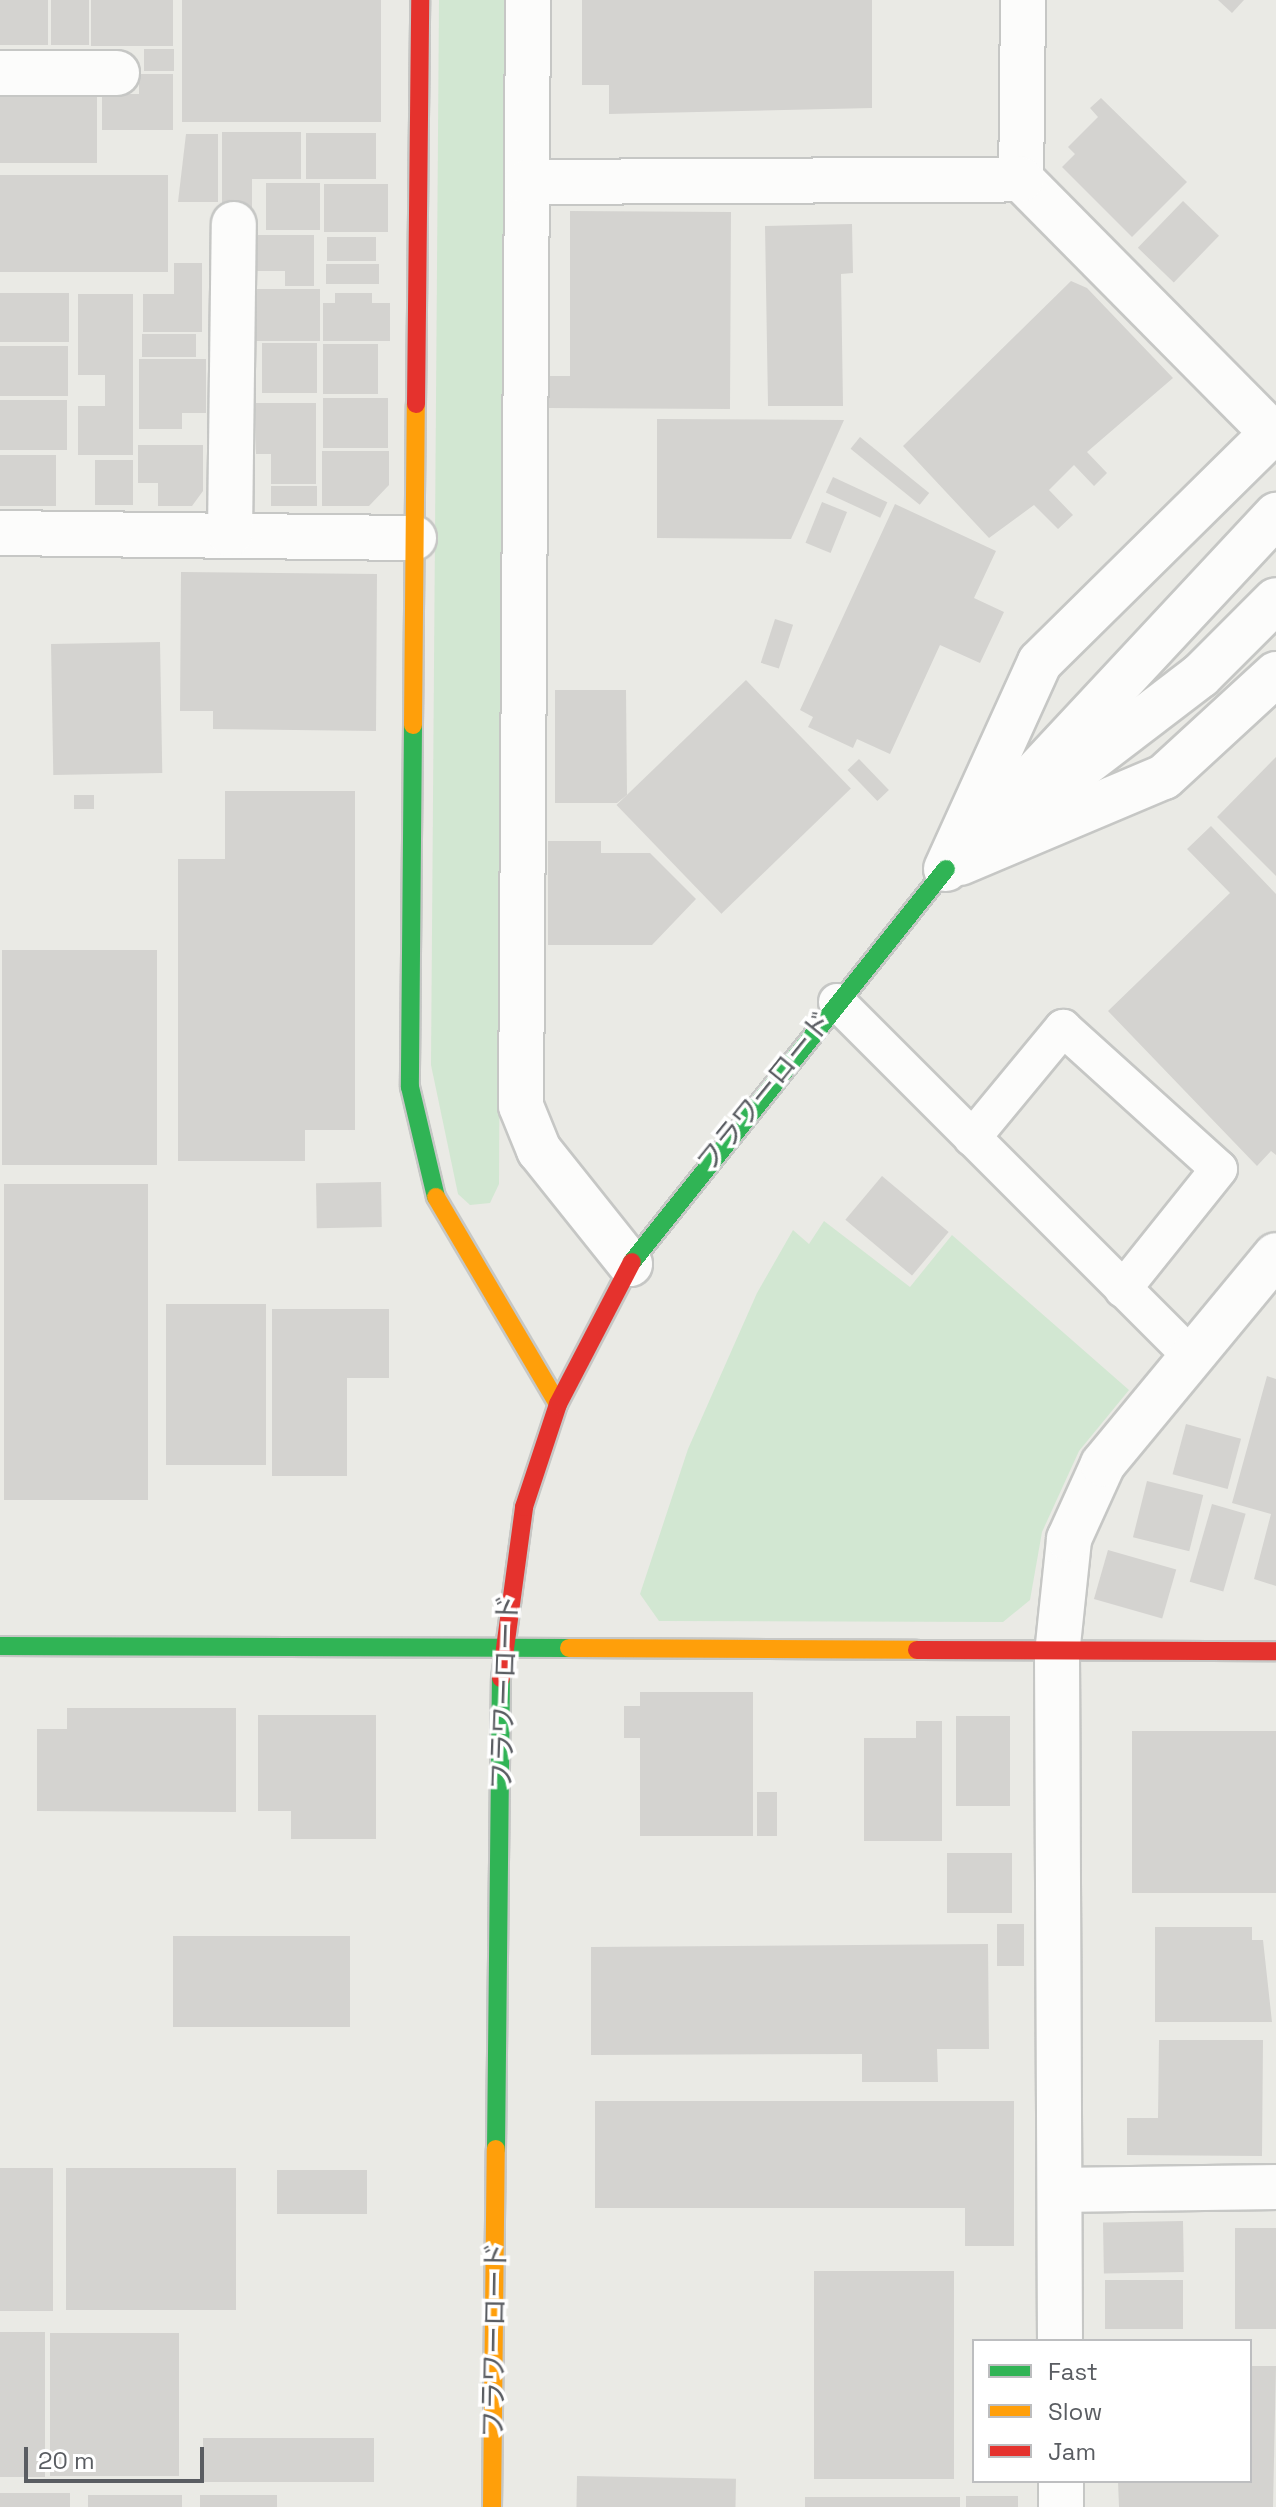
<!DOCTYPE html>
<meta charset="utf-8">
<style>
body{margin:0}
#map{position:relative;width:1276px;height:2507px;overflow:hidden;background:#eaeae5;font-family:"Space Grotesk","Noto Sans JP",sans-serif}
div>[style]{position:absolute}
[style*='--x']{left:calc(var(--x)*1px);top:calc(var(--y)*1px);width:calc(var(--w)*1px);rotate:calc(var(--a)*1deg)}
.green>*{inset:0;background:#d2e7d2}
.building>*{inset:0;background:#d4d3d0;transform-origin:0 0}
.roads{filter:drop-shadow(2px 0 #c6c7c5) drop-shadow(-2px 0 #c6c7c5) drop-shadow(0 2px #c6c7c5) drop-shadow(0 -2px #c6c7c5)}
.lane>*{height:36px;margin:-18px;padding:0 18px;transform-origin:18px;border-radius:18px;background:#fcfcfb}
.street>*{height:44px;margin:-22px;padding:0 22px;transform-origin:22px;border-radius:22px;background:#fcfcfb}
.fast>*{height:18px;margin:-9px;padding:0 9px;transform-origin:9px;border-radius:9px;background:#30b455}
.slow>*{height:18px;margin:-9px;padding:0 9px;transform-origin:9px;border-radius:9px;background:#ff9f0a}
.jam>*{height:18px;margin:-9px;padding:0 9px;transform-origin:9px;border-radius:9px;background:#e5322d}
span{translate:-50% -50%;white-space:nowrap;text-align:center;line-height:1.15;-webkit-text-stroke:7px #fff;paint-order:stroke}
.street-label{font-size:28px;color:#5a5d62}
.legend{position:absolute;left:972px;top:2339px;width:280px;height:144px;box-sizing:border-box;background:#fff;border:2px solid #bdbec0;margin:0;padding:10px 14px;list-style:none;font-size:24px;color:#5a5d62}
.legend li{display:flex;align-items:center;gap:16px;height:40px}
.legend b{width:40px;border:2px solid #bdbec0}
.scale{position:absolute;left:24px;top:2447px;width:180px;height:36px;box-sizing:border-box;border:4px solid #5a5d62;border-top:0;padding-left:10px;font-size:24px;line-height:28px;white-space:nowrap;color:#5a5d62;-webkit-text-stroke:6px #fff;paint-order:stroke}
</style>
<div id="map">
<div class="green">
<div style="clip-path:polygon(439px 0,505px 0,499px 1184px,490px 1203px,470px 1205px,458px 1194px,431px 1065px)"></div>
<div style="clip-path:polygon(824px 1221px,910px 1287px,952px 1235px,1129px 1390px,1079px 1451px,1042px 1532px,1030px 1600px,1003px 1622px,659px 1621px,640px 1594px,688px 1449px,757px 1293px,793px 1230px,809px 1244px)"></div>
</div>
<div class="building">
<div style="left:0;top:0;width:48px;height:45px"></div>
<div style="left:51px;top:0;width:38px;height:45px"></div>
<div style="left:91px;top:0;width:82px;height:46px"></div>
<div style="left:182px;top:0;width:199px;height:122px"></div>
<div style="clip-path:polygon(582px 0,872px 0,872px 108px,609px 114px,609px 85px,582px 85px)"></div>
<div style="clip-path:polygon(1218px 0,1244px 0,1232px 13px)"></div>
<div style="left:144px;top:49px;width:30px;height:22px"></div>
<div style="clip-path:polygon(139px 74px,173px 74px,173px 130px,102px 130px,102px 94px,139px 94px)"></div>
<div style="left:0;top:93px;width:97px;height:70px"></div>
<div style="clip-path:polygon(1101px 98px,1187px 182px,1132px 237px,1062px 167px,1075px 154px,1068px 147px,1098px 117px,1090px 108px)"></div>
<div style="clip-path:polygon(222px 132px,301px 132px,301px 179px,252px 179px,252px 209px,222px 209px)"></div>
<div style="left:306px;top:133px;width:70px;height:46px"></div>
<div style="clip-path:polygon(186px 134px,218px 134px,218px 202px,178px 202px)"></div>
<div style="left:0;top:175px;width:168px;height:97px"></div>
<div style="left:266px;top:183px;width:54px;height:47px"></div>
<div style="left:324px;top:184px;width:64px;height:48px"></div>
<div style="left:1183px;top:201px;width:50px;height:65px;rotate:44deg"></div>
<div style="clip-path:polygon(570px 211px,731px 212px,730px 409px,549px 408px,549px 376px,570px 376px)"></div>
<div style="clip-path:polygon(852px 224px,853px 273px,841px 274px,843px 406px,768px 406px,765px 226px)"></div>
<div style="clip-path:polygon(254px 235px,314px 235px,314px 286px,285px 286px,285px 271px,254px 271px)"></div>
<div style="left:327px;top:237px;width:49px;height:24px"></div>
<div style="clip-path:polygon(174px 263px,202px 263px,202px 332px,143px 332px,143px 294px,174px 294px)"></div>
<div style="left:326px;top:264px;width:53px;height:20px"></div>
<div style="clip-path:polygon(1071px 281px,1087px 288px,1173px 378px,1087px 452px,1107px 473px,1094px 486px,1074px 465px,1049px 490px,1073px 515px,1058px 529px,1034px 505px,989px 538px,903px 446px)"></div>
<div style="left:255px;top:289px;width:65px;height:52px"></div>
<div style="left:0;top:293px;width:69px;height:49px"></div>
<div style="clip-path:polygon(335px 293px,372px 293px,372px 303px,390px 303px,390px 341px,323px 341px,323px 303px,335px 303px)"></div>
<div style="clip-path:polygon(78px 294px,133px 294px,133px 455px,78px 455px,78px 406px,105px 406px,105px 375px,78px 375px)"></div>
<div style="left:142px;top:334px;width:54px;height:23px"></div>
<div style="left:262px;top:343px;width:55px;height:50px"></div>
<div style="left:323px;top:344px;width:55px;height:50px"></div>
<div style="left:0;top:346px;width:68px;height:50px"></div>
<div style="clip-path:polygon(139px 359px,206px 359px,206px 413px,182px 413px,182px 429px,139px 429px)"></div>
<div style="left:323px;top:398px;width:65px;height:50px"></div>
<div style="left:0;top:400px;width:67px;height:50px"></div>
<div style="clip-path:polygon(256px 403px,316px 403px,316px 484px,271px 484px,271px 454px,256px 454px)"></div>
<div style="clip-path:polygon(657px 419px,844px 420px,791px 539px,657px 538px)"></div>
<div style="left:860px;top:437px;width:89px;height:15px;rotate:39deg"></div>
<div style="clip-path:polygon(138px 445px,203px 445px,203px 491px,192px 506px,158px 506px,158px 483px,138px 483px)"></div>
<div style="clip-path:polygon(322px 451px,389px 451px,389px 485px,369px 506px,322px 506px)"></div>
<div style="left:0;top:455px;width:56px;height:51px"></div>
<div style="left:95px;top:460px;width:38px;height:45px"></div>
<div style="left:833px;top:477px;width:60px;height:17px;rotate:25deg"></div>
<div style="left:271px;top:486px;width:46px;height:20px"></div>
<div style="left:822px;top:502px;width:27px;height:44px;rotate:22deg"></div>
<div style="clip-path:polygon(895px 504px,996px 551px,974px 598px,1004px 612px,980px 663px,940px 645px,890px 754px,857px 739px,853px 748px,808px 727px,813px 717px,800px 710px)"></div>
<div style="clip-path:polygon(181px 572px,377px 574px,376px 731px,213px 729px,213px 711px,180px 711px)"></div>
<div style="left:775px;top:619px;width:19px;height:46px;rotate:18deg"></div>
<div style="left:160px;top:642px;width:131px;height:109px;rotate:89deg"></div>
<div style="left:746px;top:680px;width:151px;height:180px;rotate:46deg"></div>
<div style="clip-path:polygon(555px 690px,626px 690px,627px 795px,617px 803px,555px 803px)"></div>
<div style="clip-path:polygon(1276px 757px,1276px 876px,1217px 817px)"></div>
<div style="left:859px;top:759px;width:43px;height:16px;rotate:46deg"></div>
<div style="clip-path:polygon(225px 791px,355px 791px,355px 1130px,305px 1130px,305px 1161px,178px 1161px,178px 859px,225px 859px)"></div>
<div style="left:74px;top:795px;width:20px;height:14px"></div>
<div style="clip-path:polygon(1211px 826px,1276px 894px,1276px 1155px,1271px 1151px,1257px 1166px,1108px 1011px,1230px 893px,1187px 849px)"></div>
<div style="clip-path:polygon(548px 841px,601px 841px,601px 853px,650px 853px,696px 899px,652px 945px,548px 945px)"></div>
<div style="left:2px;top:950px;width:155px;height:215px"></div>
<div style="left:882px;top:1176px;width:87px;height:57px;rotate:40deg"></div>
<div style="left:381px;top:1182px;width:45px;height:65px;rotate:89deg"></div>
<div style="left:4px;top:1184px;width:144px;height:316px"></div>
<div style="left:166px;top:1304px;width:100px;height:161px"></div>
<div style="clip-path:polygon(272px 1309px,389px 1309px,389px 1378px,347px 1378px,347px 1476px,272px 1476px)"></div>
<div style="clip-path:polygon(1267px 1376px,1276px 1379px,1276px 1586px,1254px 1579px,1271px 1514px,1232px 1503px)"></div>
<div style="left:1186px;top:1424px;width:57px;height:52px;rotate:15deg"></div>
<div style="left:1147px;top:1481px;width:58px;height:58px;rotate:14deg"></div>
<div style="left:1212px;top:1504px;width:35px;height:81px;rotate:16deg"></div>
<div style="left:1108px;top:1550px;width:71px;height:51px;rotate:16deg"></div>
<div style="clip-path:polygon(640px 1692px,753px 1692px,753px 1836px,640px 1836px,640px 1738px,624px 1738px,624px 1706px,640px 1706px)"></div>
<div style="clip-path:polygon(67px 1708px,236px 1708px,236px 1812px,37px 1811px,37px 1729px,67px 1729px)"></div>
<div style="clip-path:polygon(258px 1715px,376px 1715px,376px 1839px,291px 1839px,291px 1811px,258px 1811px)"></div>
<div style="left:956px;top:1716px;width:54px;height:90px"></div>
<div style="clip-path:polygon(916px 1721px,942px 1721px,942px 1841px,864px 1841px,864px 1738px,916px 1738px)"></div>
<div style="left:1132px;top:1731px;width:144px;height:162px"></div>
<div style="left:757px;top:1792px;width:20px;height:44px"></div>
<div style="left:947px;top:1853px;width:65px;height:60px"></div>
<div style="left:997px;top:1924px;width:27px;height:42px"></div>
<div style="clip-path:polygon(1155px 1927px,1252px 1927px,1252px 1940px,1263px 1940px,1272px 2022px,1155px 2022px)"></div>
<div style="left:173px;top:1936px;width:177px;height:91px"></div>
<div style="clip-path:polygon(988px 1944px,989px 2049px,937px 2049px,938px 2082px,862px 2082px,862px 2054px,591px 2055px,591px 1947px)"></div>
<div style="clip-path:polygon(1159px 2040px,1263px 2040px,1262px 2156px,1127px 2155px,1127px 2118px,1158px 2118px)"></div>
<div style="clip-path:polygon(595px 2101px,1014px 2101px,1014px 2246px,965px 2246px,965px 2208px,595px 2208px)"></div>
<div style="left:0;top:2168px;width:53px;height:143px"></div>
<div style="left:66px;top:2168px;width:170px;height:142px"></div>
<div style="left:277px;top:2170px;width:90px;height:44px"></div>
<div style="left:1183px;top:2221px;width:51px;height:80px;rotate:89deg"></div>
<div style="left:1276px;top:2228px;width:101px;height:41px;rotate:90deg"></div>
<div style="left:814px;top:2271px;width:140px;height:208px"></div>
<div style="left:1105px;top:2280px;width:78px;height:49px"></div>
<div style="left:0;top:2332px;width:45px;height:145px"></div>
<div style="left:50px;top:2333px;width:129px;height:143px"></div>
<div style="clip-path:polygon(1250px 2366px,1276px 2366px,1273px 2507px,1119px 2507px,1118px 2481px,1250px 2481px)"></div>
<div style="left:203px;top:2438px;width:171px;height:44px"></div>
<div style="left:577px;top:2476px;width:159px;height:31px;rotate:1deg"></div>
<div style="left:0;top:2493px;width:70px;height:14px"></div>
<div style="left:88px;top:2495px;width:94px;height:12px"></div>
<div style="left:200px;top:2495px;width:77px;height:12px"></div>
<div style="left:966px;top:2496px;width:52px;height:11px"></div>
<div style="left:805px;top:2497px;width:155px;height:10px"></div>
</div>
<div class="roads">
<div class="lane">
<div style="--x:837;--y:1002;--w:501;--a:45"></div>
<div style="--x:972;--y:1138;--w:143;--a:-50.4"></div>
<div style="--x:1063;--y:1028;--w:210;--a:42.1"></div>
<div style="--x:1219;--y:1169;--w:154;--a:128.7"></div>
</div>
<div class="street">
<div style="--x:528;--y:0;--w:1106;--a:90.36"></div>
<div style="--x:521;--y:1106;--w:48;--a:67.8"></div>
<div style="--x:539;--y:1150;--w:146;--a:51.4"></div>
<div style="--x:1023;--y:0;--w:179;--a:90.6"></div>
<div style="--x:1021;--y:179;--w:357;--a:45.3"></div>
<div style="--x:0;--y:73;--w:117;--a:0"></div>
<div style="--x:527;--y:182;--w:494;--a:-0.3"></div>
<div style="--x:0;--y:533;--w:414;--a:0.7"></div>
<div style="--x:230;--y:534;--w:310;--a:-89.3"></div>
<div style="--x:1031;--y:805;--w:213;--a:-37.4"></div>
<div style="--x:1200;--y:676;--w:107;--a:-45"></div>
<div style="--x:975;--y:838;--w:442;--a:-47"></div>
<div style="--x:960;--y:863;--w:221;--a:-22.9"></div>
<div style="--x:1164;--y:777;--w:152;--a:-42.6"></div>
<div style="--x:946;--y:869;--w:227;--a:-65.6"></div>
<div style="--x:1040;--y:662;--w:332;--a:-44.6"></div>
<div style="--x:1060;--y:2190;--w:216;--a:-0.8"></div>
<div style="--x:1060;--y:2341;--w:687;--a:-90.25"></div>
<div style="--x:1057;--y:1654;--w:116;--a:-84"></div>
<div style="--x:1069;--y:1539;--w:82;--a:-65.6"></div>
<div style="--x:1103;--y:1464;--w:271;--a:-50.4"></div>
<div style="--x:1061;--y:2481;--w:26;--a:90"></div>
</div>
<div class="fast">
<div style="--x:413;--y:725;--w:362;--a:90.5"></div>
<div style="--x:410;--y:1087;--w:113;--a:76.7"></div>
<div style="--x:632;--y:1262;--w:503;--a:-51.38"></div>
<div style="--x:0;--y:1646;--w:569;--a:0.2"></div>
<div style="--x:496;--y:2149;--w:471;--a:-89.4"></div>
</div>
<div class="slow">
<div style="--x:413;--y:725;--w:321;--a:-89.5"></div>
<div style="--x:436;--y:1197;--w:240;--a:59.5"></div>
<div style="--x:569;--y:1648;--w:348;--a:0.3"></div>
<div style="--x:492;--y:2507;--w:358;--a:-89.4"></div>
</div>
<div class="jam">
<div style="--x:416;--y:404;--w:404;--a:-89.4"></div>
<div style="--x:917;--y:1650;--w:359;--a:0.2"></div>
<div style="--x:501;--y:1678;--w:173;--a:-82.3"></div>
<div style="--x:524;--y:1507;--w:108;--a:-71.7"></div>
<div style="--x:558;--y:1404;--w:160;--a:-62.5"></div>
</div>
</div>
<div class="street-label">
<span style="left:764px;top:1091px;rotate:-51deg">フラワーロード</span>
<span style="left:504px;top:1692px;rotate:-88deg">フラワーロード</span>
<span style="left:494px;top:2340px;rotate:-89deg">フラワーロード</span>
</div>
<ul class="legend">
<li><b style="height:10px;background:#30b455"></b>Fast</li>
<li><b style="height:10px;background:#ff9f0a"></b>Slow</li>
<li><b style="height:10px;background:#e5322d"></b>Jam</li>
</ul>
<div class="scale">20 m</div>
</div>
